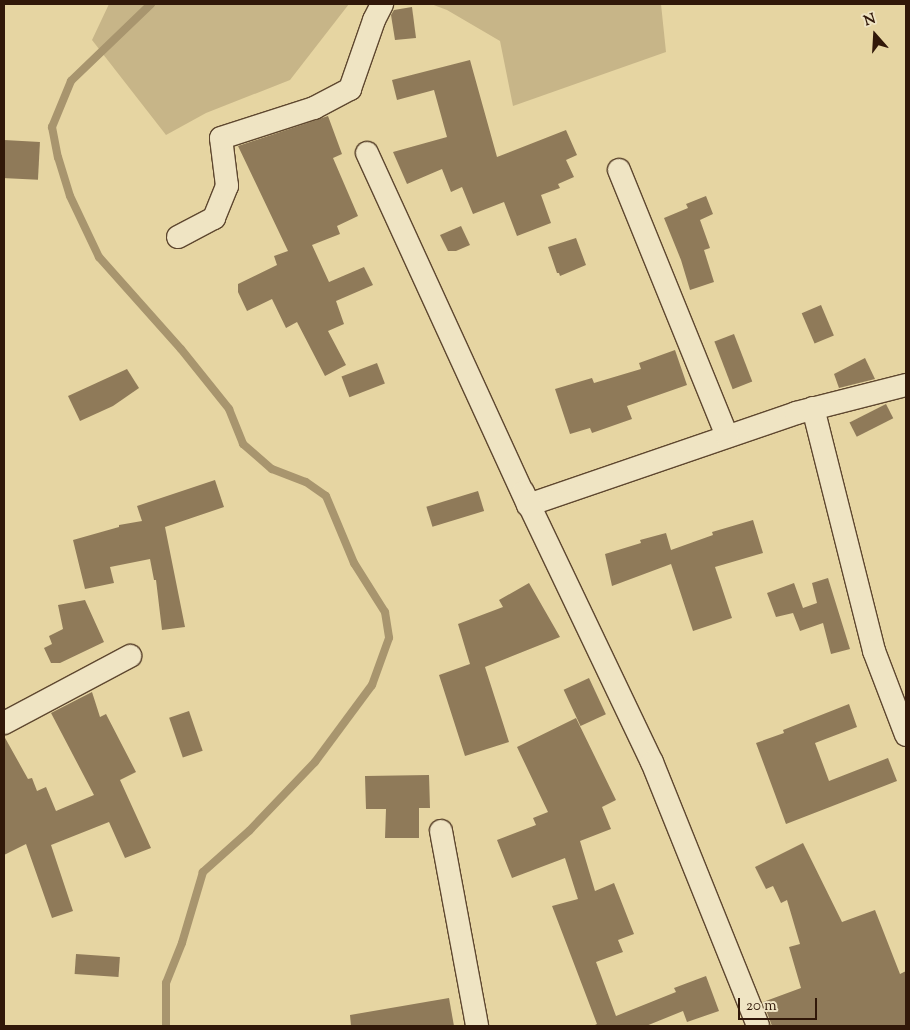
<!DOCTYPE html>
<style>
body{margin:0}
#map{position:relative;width:910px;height:1030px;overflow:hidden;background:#e6d5a2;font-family:"Sorts Mill Goudy",serif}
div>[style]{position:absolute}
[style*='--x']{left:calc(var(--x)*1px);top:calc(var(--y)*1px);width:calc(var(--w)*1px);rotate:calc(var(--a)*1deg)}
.green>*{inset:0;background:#c7b588}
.stream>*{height:8px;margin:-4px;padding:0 4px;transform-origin:4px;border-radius:4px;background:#a8956e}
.building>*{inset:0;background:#8f7a59;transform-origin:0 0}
.roads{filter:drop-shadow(1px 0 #5e472f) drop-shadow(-1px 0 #5e472f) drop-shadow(0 1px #5e472f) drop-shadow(0 -1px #5e472f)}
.street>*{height:22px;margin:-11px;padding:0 11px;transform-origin:11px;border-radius:11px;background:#efe4c3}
span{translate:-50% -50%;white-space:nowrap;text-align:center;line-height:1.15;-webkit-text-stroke:5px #efe4c3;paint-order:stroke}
.frame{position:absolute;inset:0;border:5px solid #311809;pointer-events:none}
.north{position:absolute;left:850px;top:10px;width:50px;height:50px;-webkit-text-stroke:4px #efe4c3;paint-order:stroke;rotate:341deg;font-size:14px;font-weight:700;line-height:20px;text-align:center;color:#311809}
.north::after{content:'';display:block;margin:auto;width:18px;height:22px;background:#311809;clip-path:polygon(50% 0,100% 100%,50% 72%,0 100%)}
.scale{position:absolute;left:738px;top:998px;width:79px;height:22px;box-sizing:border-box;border:2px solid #311809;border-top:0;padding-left:6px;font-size:15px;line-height:18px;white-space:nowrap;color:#311809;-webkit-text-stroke:4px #efe4c3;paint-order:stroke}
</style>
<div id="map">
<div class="green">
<div style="clip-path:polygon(109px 4px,349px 4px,290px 80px,206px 113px,166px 135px,92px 40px)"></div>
<div style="clip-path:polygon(431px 4px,661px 4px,666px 52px,513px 106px,500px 41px,447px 10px)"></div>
</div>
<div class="stream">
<div style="--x:151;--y:4;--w:111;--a:136.1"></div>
<div style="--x:71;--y:81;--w:50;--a:112.4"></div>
<div style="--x:52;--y:127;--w:31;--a:79"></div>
<div style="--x:58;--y:157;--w:41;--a:72.9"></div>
<div style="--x:70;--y:196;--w:68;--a:64.6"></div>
<div style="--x:99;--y:257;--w:123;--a:48.3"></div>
<div style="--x:181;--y:349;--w:77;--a:51.3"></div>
<div style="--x:229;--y:409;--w:38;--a:68"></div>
<div style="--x:243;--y:444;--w:38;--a:41"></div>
<div style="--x:272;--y:469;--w:36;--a:21"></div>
<div style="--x:306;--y:482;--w:24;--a:35"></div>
<div style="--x:326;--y:496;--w:73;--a:67.3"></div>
<div style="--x:354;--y:563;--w:58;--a:57.7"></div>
<div style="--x:385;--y:612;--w:26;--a:81"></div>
<div style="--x:389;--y:638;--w:50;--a:109.9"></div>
<div style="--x:372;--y:685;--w:96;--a:126.5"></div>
<div style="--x:315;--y:762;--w:95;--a:133.7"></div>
<div style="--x:249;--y:831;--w:62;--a:138.3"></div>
<div style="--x:203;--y:872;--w:74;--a:106.5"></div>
<div style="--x:182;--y:943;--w:43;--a:111.8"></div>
<div style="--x:166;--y:983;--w:43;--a:90"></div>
</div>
<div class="building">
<div style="clip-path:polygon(412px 7px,416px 38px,395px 40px,391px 15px,394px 10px)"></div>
<div style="clip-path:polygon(470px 60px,497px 157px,566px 130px,577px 155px,566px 160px,574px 177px,558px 184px,560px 188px,541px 195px,551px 223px,517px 236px,504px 202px,473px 214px,462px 187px,451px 192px,442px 169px,407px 184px,393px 152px,447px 137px,434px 90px,397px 100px,392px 80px)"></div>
<div style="clip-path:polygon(328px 116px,342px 154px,333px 158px,358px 216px,337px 226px,340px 234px,312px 245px,329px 282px,364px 267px,373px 285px,336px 301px,344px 324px,328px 331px,346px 365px,325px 376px,297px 322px,286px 328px,272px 299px,247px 311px,238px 292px,238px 284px,277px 265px,274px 256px,288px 251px,238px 146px)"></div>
<div style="left:4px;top:140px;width:36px;height:38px;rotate:3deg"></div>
<div style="clip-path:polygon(706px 196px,713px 214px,700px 220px,710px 248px,704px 250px,714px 282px,690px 290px,681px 260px,664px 218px,688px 208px,686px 204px)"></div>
<div style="clip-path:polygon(461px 226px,470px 245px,456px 251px,448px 251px,440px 235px)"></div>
<div style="clip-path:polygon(576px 238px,586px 265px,560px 276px,559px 273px,557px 273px,548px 247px)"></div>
<div style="left:821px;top:305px;width:33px;height:21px;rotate:67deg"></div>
<div style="left:734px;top:334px;width:51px;height:21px;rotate:69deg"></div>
<div style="clip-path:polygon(675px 350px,687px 385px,627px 406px,632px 419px,592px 433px,590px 428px,570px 434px,555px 389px,592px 378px,594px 383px,641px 369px,639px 363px)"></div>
<div style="clip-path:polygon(865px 358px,875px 379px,839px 388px,834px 374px)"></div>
<div style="left:377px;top:363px;width:22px;height:38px;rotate:69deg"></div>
<div style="clip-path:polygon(127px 369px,139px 388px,113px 406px,80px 421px,68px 396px)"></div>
<div style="left:886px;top:404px;width:16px;height:41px;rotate:63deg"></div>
<div style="clip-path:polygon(215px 480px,224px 507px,165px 527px,185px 627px,162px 630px,156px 580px,154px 580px,150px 559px,110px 567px,114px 583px,85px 589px,73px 540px,119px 527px,119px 525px,142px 521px,137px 506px)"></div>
<div style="left:478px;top:491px;width:21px;height:54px;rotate:73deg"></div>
<div style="clip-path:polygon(753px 520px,763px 553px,715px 567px,732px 618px,693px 631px,671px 564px,612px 586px,605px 554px,641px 543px,640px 540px,666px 533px,671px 550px,713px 535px,712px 532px)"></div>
<div style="clip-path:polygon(828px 578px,850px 649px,831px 654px,823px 623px,800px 631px,793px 613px,776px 617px,767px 593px,794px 583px,803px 608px,817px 603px,812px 583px)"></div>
<div style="clip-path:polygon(529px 583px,560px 637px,485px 667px,509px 742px,465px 756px,439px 675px,470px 664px,458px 624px,503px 607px,499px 600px)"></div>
<div style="clip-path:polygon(85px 600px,104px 642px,60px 663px,51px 663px,44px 648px,52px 644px,49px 636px,63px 629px,58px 605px)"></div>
<div style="left:589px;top:678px;width:40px;height:28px;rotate:65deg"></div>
<div style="clip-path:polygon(92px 692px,100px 717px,106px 714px,136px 772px,120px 780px,151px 848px,125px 858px,109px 822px,51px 845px,73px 911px,52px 918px,26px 844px,4px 855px,4px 736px,28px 779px,32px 778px,37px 791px,46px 787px,56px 811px,94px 795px,51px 713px)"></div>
<div style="clip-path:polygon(849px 704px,857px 727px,815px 743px,829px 781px,888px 758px,897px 781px,786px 824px,756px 743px,784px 733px,783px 730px)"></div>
<div style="left:189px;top:711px;width:42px;height:21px;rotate:71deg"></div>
<div style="clip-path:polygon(576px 718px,616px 800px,602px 807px,611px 829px,580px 841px,595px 891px,614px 883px,634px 934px,618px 940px,623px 952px,596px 962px,616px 1016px,676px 992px,674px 988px,706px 976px,719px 1011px,687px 1022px,683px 1011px,646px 1026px,593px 1026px,597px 1024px,552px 906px,578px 899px,565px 858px,512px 878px,497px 840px,536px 825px,533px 818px,548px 812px,517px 747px)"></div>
<div style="clip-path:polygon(429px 775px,430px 808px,419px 808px,419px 838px,385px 838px,386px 809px,366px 809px,365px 776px)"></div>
<div style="clip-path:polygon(803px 843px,842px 922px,875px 910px,900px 974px,906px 971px,906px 1026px,772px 1026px,763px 1002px,801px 988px,789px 947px,800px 944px,787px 900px,781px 903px,773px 886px,766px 889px,755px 867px)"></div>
<div style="left:76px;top:954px;width:44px;height:20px;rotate:4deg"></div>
<div style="clip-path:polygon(449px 998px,454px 1026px,351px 1026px,350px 1015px)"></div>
</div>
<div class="roads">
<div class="street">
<div style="--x:367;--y:153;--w:387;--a:65.4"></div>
<div style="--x:528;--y:505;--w:283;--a:-18.9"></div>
<div style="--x:796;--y:413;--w:114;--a:-14.3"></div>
<div style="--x:619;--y:170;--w:287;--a:67.9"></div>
<div style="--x:178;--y:237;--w:41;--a:-27.8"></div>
<div style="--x:214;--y:218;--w:35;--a:-68"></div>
<div style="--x:227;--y:186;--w:48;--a:-97.1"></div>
<div style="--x:221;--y:138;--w:98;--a:-17.9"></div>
<div style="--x:314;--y:108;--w:41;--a:-27.8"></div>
<div style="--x:350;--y:89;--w:73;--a:-70.8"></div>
<div style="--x:374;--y:20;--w:18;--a:-63"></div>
<div style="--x:813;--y:408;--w:251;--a:75.9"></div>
<div style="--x:874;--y:651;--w:90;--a:69.1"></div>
<div style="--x:523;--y:492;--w:299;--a:64.5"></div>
<div style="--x:652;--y:762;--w:284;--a:68.1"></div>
<div style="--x:4;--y:723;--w:143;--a:-28"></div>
<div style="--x:441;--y:831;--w:198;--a:79.5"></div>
</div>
</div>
<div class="frame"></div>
<div class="north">N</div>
<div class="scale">20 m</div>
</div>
